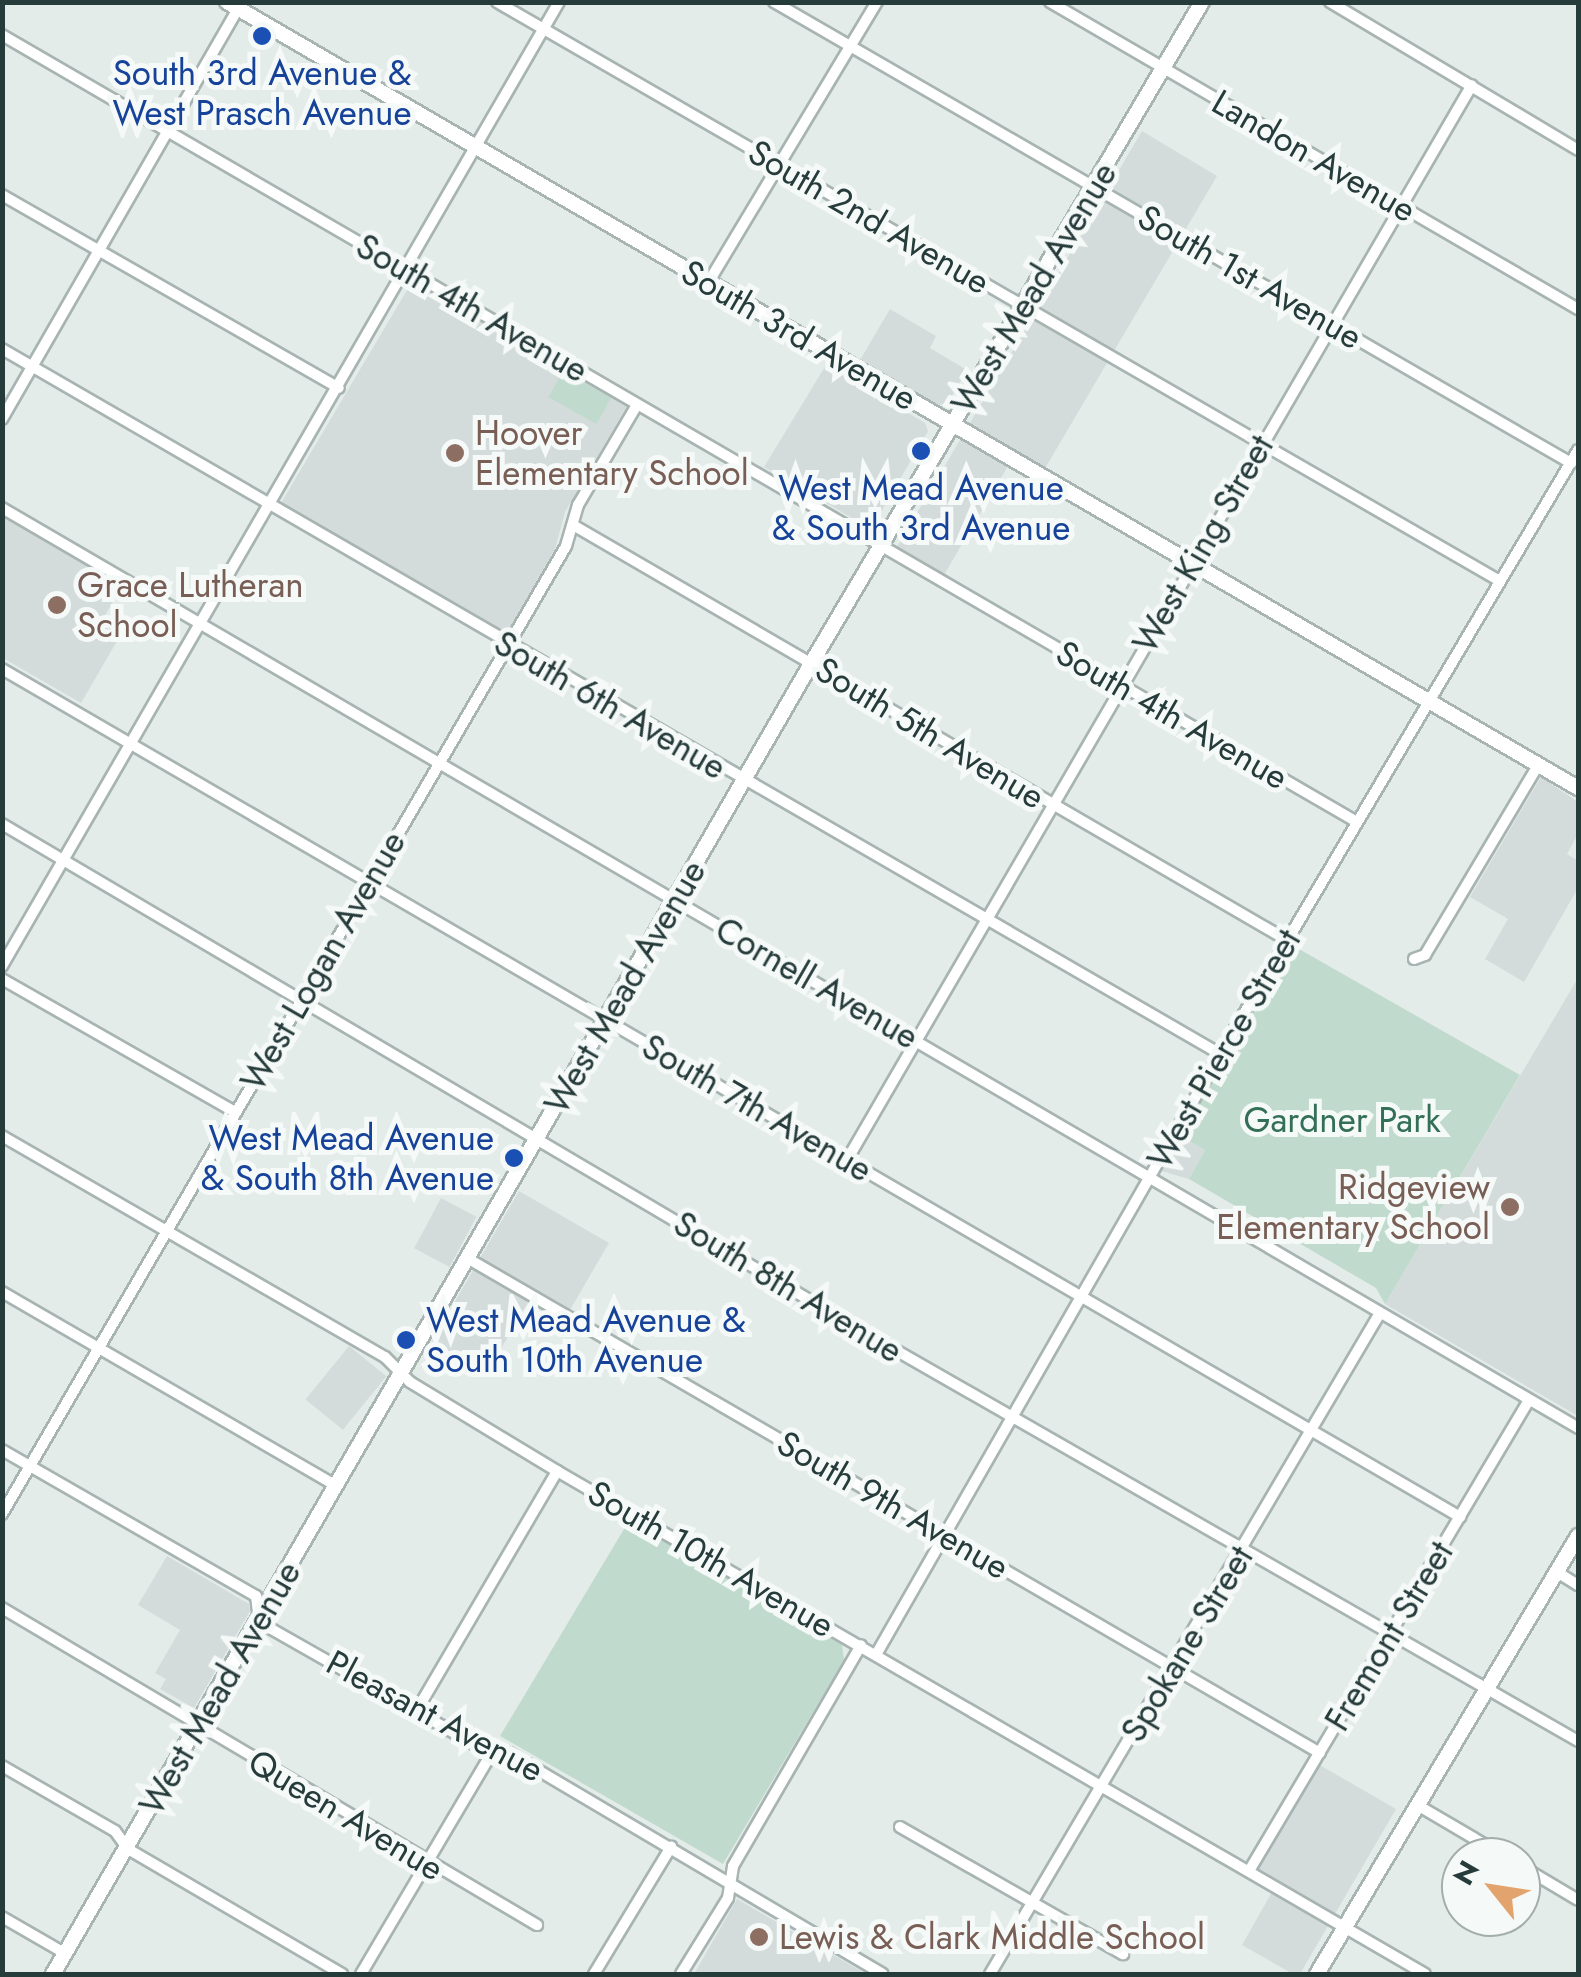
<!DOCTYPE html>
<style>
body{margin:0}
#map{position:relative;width:1581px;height:1977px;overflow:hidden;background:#e4ecea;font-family:Jost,sans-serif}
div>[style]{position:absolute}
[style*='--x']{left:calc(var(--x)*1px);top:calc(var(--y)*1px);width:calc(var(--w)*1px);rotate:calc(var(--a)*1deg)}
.built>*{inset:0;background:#d3dcda;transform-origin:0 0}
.green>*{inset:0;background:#c0dbcd;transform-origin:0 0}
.roads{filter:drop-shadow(2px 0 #a7b4b2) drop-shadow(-2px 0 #a7b4b2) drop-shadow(0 2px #a7b4b2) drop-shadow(0 -2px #a7b4b2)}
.street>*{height:10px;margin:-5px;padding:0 5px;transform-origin:5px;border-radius:5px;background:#fff}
.secondary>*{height:14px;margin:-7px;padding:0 7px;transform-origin:7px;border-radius:7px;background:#fff}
.dots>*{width:28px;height:28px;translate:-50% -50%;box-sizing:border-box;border:5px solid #f5f9f8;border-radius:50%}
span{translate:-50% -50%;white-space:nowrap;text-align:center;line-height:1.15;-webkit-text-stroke:10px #f5f9f8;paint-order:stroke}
.transit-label{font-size:35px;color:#164399}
.right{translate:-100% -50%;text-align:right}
.left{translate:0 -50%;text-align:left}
.street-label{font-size:35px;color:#263c3b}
.education-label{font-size:35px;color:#785e54}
.park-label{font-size:35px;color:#346f58}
.frame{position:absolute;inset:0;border:5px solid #263c3b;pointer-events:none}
.north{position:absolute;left:1441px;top:1837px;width:100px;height:100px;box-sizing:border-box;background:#f5f9f8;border:2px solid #a2adac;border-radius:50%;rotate:300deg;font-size:28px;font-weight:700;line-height:40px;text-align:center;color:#263c3b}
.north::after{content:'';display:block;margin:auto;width:35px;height:45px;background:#e3a36c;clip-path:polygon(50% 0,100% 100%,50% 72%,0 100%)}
</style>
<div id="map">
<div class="built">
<div style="clip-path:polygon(1142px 131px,1217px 176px,1037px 482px,1008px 466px,938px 585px,891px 557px)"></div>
<div style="clip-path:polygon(413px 280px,628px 404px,565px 512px,555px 549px,506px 634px,281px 503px)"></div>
<div style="clip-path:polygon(890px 309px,936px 336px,930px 348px,967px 370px,948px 403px,937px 405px,860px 360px)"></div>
<div style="clip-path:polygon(826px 365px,925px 423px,928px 431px,871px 529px,764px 467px)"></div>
<div style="clip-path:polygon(3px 517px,122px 586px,100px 624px,120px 636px,81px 703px,3px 658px)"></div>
<div style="clip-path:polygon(1541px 777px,1578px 802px,1578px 834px,1567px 854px,1578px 861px,1578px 888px,1524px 982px,1485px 959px,1508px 919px,1470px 897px)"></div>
<div style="clip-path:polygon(1578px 978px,1578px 1416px,1385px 1304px)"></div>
<div style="clip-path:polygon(1178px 1135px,1205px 1150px,1189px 1179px,1158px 1170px)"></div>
<div style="clip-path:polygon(519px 1191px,609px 1243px,563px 1322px,528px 1302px,487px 1373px,432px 1341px)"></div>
<div style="left:441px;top:1198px;width:40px;height:57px;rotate:28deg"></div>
<div style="left:349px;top:1346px;width:48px;height:69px;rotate:39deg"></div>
<div style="clip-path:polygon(167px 1556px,249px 1604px,250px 1611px,194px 1708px,160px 1689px,166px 1679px,155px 1673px,180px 1630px,138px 1605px)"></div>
<div style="clip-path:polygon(1311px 1760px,1396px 1809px,1300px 1974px,1293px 1974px,1242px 1945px,1272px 1892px,1245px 1877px)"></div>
<div style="clip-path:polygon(737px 1899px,866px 1974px,694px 1974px)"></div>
</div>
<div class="green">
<div style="left:563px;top:371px;width:55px;height:30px;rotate:29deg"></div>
<div style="clip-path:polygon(1292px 945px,1520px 1075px,1385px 1304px,1376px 1288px,1189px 1179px,1205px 1150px,1178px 1135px)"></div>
<div style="clip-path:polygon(630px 1519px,842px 1645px,844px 1660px,723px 1864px,500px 1736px)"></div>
</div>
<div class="roads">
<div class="street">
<div style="--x:497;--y:2;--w:1158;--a:30"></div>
<div style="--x:774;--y:2;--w:921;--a:30.05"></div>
<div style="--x:1050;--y:2;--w:611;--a:30.18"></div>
<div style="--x:1330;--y:2;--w:289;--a:30.8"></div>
<div style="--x:2;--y:35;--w:1567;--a:30.15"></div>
<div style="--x:2;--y:195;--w:388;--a:29.8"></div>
<div style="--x:708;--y:283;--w:328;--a:-59"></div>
<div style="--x:2;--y:349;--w:1407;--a:30.06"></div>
<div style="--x:2;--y:419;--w:480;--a:-60.1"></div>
<div style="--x:2;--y:508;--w:1825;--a:30.27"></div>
<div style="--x:573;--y:525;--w:826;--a:30.17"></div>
<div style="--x:2;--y:669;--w:1687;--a:30.18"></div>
<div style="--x:2;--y:824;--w:992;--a:30.52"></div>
<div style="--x:857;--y:1328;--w:831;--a:29.8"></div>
<div style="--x:1414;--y:959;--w:12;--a:-20"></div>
<div style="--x:1425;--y:955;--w:222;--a:-59.2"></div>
<div style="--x:2;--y:966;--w:1113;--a:-59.98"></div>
<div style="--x:2;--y:979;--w:268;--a:29.7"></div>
<div style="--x:2;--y:1136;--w:442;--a:30"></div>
<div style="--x:385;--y:1357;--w:35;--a:45"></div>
<div style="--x:410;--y:1382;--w:172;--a:31.2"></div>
<div style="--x:557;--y:1471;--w:1003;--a:30.09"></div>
<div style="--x:847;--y:1160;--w:1243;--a:-59.83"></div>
<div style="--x:467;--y:1258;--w:986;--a:30.13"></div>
<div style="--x:2;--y:1292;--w:386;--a:30.1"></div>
<div style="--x:2;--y:1450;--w:293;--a:29.9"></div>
<div style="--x:256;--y:1596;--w:26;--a:83"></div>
<div style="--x:259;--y:1622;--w:267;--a:29.6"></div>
<div style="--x:491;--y:1754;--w:18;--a:-3"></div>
<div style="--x:509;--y:1753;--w:434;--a:30.6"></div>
<div style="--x:2;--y:1514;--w:1120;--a:-59.77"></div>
<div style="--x:566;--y:546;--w:43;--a:-73.7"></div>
<div style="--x:578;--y:505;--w:116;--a:-59.5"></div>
<div style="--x:1557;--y:1572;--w:25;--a:32"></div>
<div style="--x:2;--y:1608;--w:622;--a:30.65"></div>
<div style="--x:877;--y:1653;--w:690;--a:-60.2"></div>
<div style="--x:1220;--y:1054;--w:702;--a:-59.34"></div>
<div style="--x:417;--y:1710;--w:277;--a:-59.6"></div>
<div style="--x:2;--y:1766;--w:130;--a:29.9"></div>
<div style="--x:115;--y:1831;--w:22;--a:54"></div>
<div style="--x:128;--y:1849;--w:248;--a:30.3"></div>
<div style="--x:1419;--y:1806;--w:101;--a:30.4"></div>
<div style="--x:900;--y:1827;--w:257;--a:29.7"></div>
<div style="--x:1521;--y:1866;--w:66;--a:30.8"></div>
<div style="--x:1249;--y:1871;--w:548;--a:-59.27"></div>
<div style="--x:2;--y:1917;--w:74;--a:30"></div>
<div style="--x:361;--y:1974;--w:256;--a:-59.4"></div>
<div style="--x:594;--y:1974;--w:149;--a:-58.8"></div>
<div style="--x:681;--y:1974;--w:89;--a:-58.3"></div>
<div style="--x:728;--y:1898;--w:32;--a:-81"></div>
<div style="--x:733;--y:1866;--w:255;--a:-59.9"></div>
<div style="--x:990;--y:1974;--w:767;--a:-59.46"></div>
</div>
<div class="secondary">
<div style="--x:227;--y:2;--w:1563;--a:30.19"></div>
<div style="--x:53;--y:1974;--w:1516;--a:-59.95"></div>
<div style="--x:812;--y:662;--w:767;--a:-59.42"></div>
<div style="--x:1317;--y:1974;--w:510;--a:-59.21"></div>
</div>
</div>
<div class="dots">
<div style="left:262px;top:36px;background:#1a4fb4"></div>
<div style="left:921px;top:451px;background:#1a4fb4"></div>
<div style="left:455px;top:453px;background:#8d6e63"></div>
<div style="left:57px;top:605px;background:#8d6e63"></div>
<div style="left:514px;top:1158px;background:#1a4fb4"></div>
<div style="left:1510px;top:1207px;background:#8d6e63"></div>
<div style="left:406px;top:1340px;background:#1a4fb4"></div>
<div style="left:759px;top:1937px;background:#8d6e63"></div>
</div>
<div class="transit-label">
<span style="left:262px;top:93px">South 3rd Avenue &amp;<br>West Prasch Avenue</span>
<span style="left:921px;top:508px">West Mead Avenue<br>&amp; South 3rd Avenue</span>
<span class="right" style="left:494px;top:1158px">West Mead Avenue<br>&amp; South 8th Avenue</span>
<span class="left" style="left:426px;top:1340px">West Mead Avenue &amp;<br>South 10th Avenue</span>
</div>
<div class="street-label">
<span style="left:1314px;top:156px;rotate:30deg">Landon Avenue</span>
<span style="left:869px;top:217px;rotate:30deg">South 2nd Avenue</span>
<span style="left:1250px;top:277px;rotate:30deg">South 1st Avenue</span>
<span style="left:1034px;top:288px;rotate:-59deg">West Mead Avenue</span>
<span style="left:472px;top:308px;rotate:30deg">South 4th Avenue</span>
<span style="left:799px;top:335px;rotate:30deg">South 3rd Avenue</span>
<span style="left:1203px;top:544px;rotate:-60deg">West King Street</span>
<span style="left:610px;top:705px;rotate:30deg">South 6th Avenue</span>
<span style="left:1172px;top:715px;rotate:30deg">South 4th Avenue</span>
<span style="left:930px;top:733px;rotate:31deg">South 5th Avenue</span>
<span style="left:323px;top:961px;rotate:-60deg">West Logan Avenue</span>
<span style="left:817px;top:983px;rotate:30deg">Cornell Avenue</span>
<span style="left:625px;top:987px;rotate:-60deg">West Mead Avenue</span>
<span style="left:1224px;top:1049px;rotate:-60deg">West Pierce Street</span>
<span style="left:757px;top:1108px;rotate:30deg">South 7th Avenue</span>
<span style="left:788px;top:1287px;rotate:31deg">South 8th Avenue</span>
<span style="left:893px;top:1505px;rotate:30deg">South 9th Avenue</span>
<span style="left:711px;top:1559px;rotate:30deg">South 10th Avenue</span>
<span style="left:1389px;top:1636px;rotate:-59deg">Fremont Street</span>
<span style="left:1187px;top:1644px;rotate:-59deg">Spokane Street</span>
<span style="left:220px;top:1688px;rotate:-60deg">West Mead Avenue</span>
<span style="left:435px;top:1716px;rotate:28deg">Pleasant Avenue</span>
<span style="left:346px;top:1815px;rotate:31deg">Queen Avenue</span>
</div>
<div class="education-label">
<span class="left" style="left:475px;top:453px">Hoover<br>Elementary School</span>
<span class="left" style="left:77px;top:605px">Grace Lutheran<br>School</span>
<span class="right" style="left:1490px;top:1207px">Ridgeview<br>Elementary School</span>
<span class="left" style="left:779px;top:1937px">Lewis &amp; Clark Middle School</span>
</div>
<div class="park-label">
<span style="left:1342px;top:1120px">Gardner Park</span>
</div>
<div class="frame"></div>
<div class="north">N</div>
</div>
